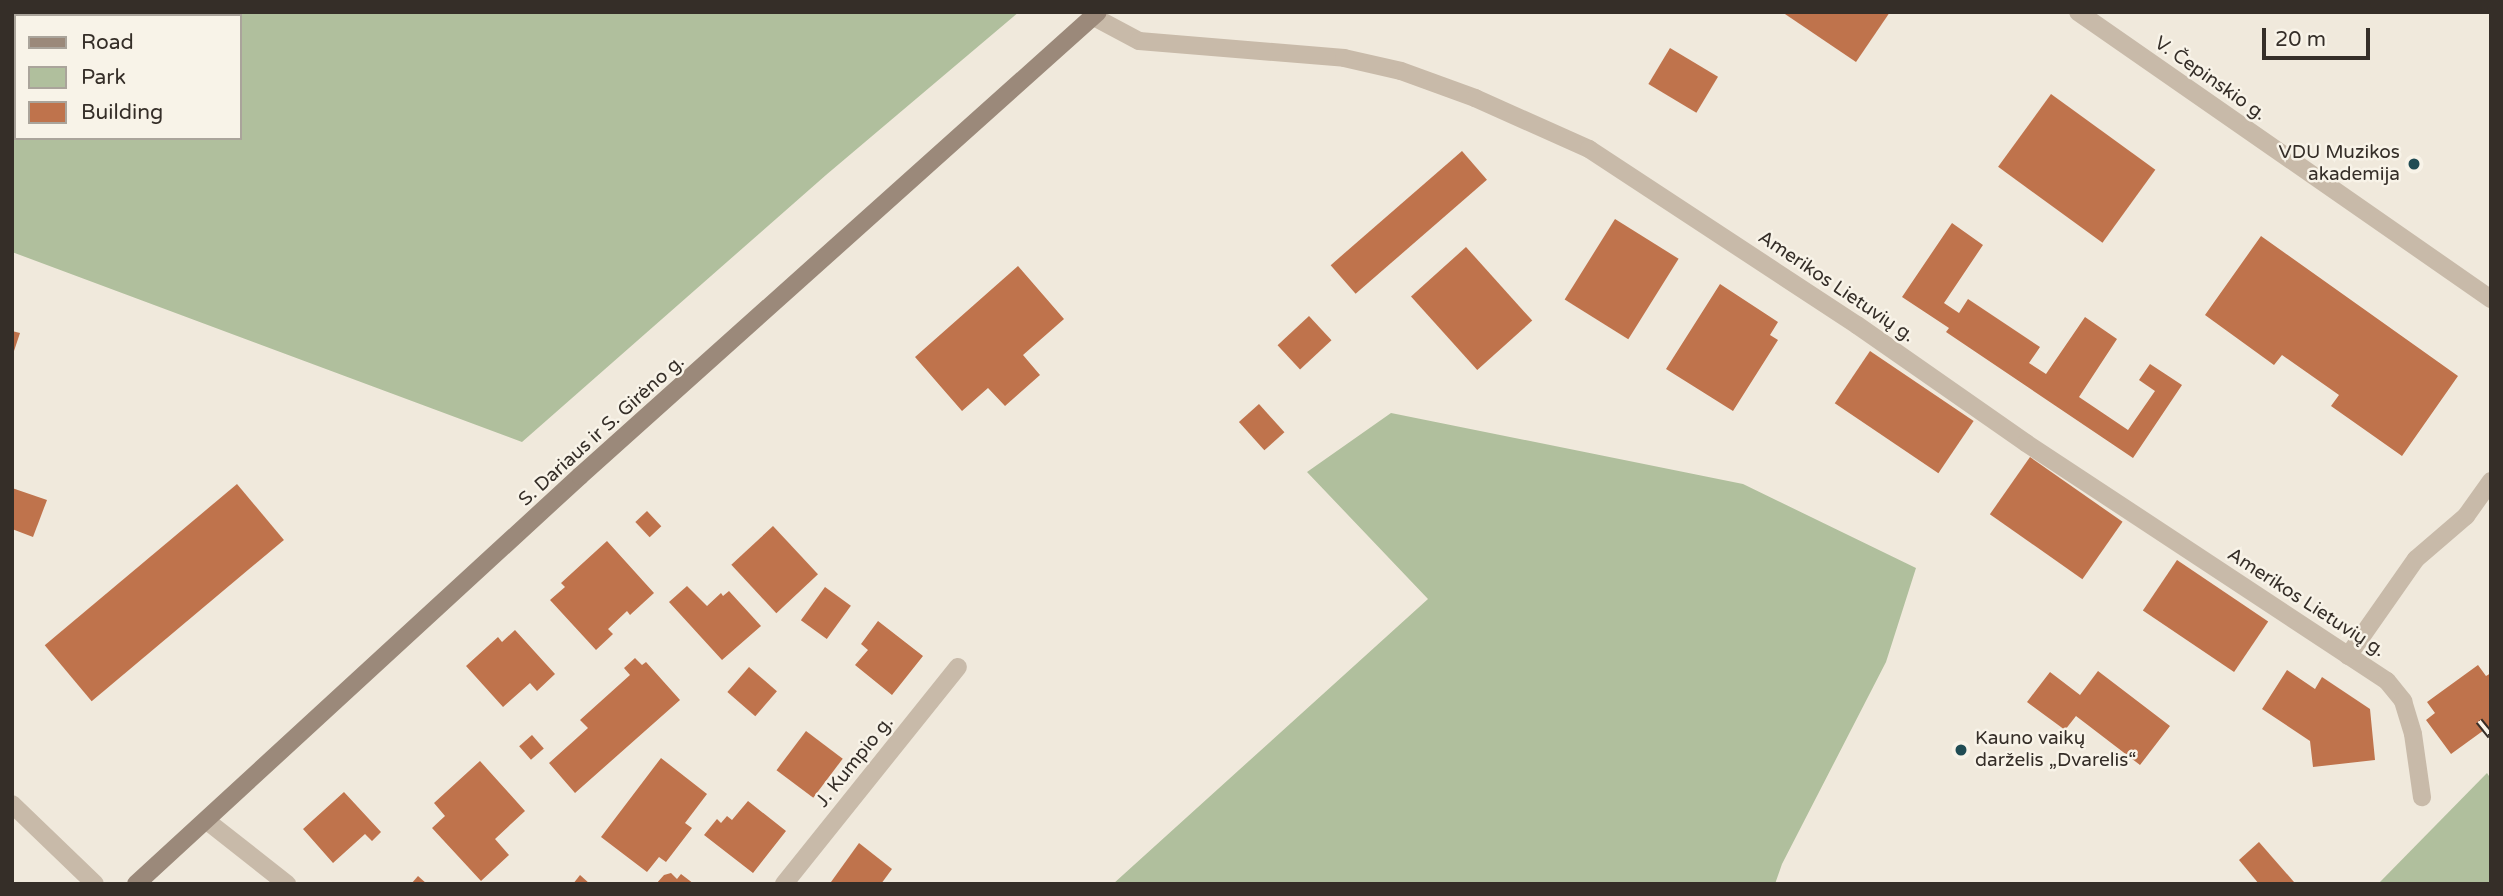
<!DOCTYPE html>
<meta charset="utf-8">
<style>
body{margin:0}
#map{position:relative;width:2503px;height:896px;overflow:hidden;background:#f0e9dc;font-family:"Varela Round",sans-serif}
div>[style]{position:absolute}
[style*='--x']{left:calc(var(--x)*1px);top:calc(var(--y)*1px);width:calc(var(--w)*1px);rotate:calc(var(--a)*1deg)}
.green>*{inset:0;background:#b0bf9d}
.building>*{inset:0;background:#bf734c;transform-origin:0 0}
.street>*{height:18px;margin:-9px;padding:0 9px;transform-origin:9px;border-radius:9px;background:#c8baa9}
.secondary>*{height:18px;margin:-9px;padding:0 9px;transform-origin:9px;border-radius:9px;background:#9b897a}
.rail>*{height:8px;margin-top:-4px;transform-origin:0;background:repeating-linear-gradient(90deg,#f8f3e8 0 16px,#352e28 0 32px);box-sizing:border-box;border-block:2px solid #352e28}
.dots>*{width:19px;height:19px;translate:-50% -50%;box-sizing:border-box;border:4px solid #f8f3e8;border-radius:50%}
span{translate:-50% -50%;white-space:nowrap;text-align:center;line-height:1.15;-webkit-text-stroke:5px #f8f3e8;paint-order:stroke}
.street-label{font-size:19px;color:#352e28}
.poi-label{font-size:19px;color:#352e28}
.right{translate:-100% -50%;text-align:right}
.left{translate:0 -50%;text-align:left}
.frame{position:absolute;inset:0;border:14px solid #352e28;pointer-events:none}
.legend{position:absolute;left:14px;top:14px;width:228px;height:126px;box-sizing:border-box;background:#f8f3e8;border:2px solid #aaa49b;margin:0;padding:9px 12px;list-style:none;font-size:21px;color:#352e28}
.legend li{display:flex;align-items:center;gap:14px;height:35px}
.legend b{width:35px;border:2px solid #aaa49b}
.scale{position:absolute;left:2262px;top:28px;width:108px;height:32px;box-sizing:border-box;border:4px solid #352e28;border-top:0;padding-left:9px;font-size:21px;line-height:24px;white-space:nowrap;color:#352e28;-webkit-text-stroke:5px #f8f3e8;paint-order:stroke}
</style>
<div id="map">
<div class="green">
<div style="clip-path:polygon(evenodd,12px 12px,1019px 12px,826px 175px,522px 442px,12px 252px,12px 12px,16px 16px,240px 16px,240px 138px,16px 138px,16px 16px)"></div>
<div style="clip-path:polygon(1391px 413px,1743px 484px,1916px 568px,1886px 662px,1782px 864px,1775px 884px,1113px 884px,1428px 599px,1307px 472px)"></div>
<div style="clip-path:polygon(2487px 773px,2491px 779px,2491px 884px,2378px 884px)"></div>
</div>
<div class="building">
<div style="clip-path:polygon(1782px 12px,1890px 12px,1856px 62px)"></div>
<div style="left:1670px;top:48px;width:56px;height:42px;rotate:31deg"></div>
<div style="left:2051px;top:94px;width:129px;height:90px;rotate:36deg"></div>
<div style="left:1462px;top:151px;width:38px;height:174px;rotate:49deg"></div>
<div style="left:1615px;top:219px;width:75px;height:95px;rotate:32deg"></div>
<div style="clip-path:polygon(1952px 223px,1983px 245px,1944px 303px,1959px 313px,1968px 299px,2040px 347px,2029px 363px,2046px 374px,2085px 317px,2117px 339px,2079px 397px,2128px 430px,2155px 391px,2139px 380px,2150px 364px,2182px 385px,2133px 458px,1946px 332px,1949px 328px,1902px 297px)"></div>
<div style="clip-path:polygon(2261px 236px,2458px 376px,2402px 456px,2331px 406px,2339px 395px,2282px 355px,2274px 365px,2205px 315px)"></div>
<div style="left:1466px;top:247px;width:99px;height:74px;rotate:48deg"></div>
<div style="clip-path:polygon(1018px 266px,1064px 319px,1023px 355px,1040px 375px,1005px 406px,988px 388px,962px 411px,915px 357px)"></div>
<div style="clip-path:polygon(1720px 284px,1778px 322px,1770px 335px,1778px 340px,1733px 411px,1666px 369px)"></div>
<div style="left:1309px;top:316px;width:33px;height:43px;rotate:47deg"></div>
<div style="clip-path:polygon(12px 331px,20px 333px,13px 354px,12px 354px)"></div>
<div style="left:1870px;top:351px;width:125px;height:63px;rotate:34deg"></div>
<div style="left:1259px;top:404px;width:38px;height:27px;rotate:48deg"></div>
<div style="left:2030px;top:457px;width:113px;height:70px;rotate:35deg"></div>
<div style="left:237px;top:484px;width:73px;height:251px;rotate:50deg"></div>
<div style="clip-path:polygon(12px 488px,47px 500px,33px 537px,12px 529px)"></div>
<div style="left:647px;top:511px;width:21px;height:16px;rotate:47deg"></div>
<div style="left:773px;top:526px;width:66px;height:57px;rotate:47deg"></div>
<div style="clip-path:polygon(607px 541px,654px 593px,630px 615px,627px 611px,608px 629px,613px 634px,596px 650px,550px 600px,565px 587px,561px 583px)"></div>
<div style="left:2177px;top:560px;width:110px;height:61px;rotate:34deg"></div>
<div style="clip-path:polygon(687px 586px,707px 606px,721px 593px,723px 596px,729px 591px,761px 626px,722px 660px,669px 602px)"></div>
<div style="left:825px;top:587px;width:32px;height:41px;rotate:36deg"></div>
<div style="clip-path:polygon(878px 621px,923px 656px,892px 695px,855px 665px,868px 650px,861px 644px)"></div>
<div style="clip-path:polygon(515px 630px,555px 674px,537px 691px,530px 683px,503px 707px,466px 666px,498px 637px,502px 642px)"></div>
<div style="clip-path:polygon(635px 658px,642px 665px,646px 662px,680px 700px,575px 793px,549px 763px,588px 728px,580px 720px,630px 675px,624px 668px)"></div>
<div style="clip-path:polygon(2478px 665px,2486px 676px,2491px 673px,2491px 725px,2451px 754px,2426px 720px,2435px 713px,2427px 702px)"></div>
<div style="left:749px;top:667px;width:37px;height:33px;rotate:41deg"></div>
<div style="clip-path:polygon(2287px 670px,2315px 689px,2322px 677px,2370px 709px,2375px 760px,2313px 767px,2310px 741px,2262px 709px)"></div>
<div style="clip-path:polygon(2098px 671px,2170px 726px,2140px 765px,2076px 716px,2065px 730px,2027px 702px,2050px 672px,2080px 695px)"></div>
<div style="left:806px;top:731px;width:46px;height:49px;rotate:37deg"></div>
<div style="left:532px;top:735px;width:18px;height:17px;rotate:49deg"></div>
<div style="clip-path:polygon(661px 758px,707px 794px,685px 823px,692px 828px,666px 862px,659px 857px,647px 872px,601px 837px)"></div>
<div style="clip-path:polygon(480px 761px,525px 811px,495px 839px,509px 855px,481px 881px,432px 828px,445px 816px,434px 803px)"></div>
<div style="clip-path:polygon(344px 792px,381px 832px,372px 841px,365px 834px,333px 863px,303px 829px)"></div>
<div style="clip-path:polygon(748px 801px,786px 831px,753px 873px,704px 835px,717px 819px,721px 823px,727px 816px,732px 820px)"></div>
<div style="clip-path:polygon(2259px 842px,2294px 882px,2292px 884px,2259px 884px,2239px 860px)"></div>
<div style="clip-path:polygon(859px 843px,892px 869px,881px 884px,833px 884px,831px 882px)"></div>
<div style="clip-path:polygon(671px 873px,677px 879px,681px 874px,694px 884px,656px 884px,664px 875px)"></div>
<div style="clip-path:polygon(580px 875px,590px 884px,573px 884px)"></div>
<div style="clip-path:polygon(418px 876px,427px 884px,411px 884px)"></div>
</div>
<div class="street">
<div style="--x:2078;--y:12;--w:503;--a:34.8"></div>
<div style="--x:1094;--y:17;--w:51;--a:28.1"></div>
<div style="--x:1139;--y:41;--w:206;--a:4.7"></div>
<div style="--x:1344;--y:58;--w:58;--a:12.8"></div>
<div style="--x:1401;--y:71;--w:79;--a:20"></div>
<div style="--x:1475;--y:98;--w:125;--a:24.1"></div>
<div style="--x:1589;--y:149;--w:321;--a:33.3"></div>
<div style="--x:1857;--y:325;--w:206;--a:34.9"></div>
<div style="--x:2026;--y:443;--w:432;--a:33.4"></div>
<div style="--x:2387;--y:681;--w:26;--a:51"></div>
<div style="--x:2403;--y:701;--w:34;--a:73"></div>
<div style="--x:2413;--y:734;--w:64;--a:81.9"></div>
<div style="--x:2348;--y:656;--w:118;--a:-55"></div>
<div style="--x:2416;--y:559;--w:66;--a:-40.7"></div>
<div style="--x:2466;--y:516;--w:43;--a:-54.5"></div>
<div style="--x:12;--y:804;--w:115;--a:43.9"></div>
<div style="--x:207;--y:821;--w:102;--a:38.2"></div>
<div style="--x:784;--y:884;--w:278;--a:-51.3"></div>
</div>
<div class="secondary">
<div style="--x:136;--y:884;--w:603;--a:-42.58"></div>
<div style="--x:580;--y:476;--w:695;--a:-41.85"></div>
</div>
<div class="rail">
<div style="--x:2479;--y:721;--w:19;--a:51"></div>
</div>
<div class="dots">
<div style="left:2414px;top:164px;background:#204c54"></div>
<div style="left:1961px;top:750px;background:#204c54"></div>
</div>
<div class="street-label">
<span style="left:2210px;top:79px;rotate:35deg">V. Čepinskio g.</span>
<span style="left:1836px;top:287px;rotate:34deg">Amerikos Lietuvių g.</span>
<span style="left:602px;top:431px;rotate:-42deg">S. Dariaus ir S. Girėno g.</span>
<span style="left:2306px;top:603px;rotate:33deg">Amerikos Lietuvių g.</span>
<span style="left:855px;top:762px;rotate:-51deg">J. Kumpio g.</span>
</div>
<div class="poi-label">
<span class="right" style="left:2400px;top:164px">VDU Muzikos<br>akademija</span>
<span class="left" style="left:1975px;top:750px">Kauno vaikų<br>darželis „Dvarelis“</span>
</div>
<div class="frame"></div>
<ul class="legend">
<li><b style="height:9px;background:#9b897a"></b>Road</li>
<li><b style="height:19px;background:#b0bf9d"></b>Park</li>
<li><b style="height:19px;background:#bf734c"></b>Building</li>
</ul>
<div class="scale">20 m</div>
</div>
